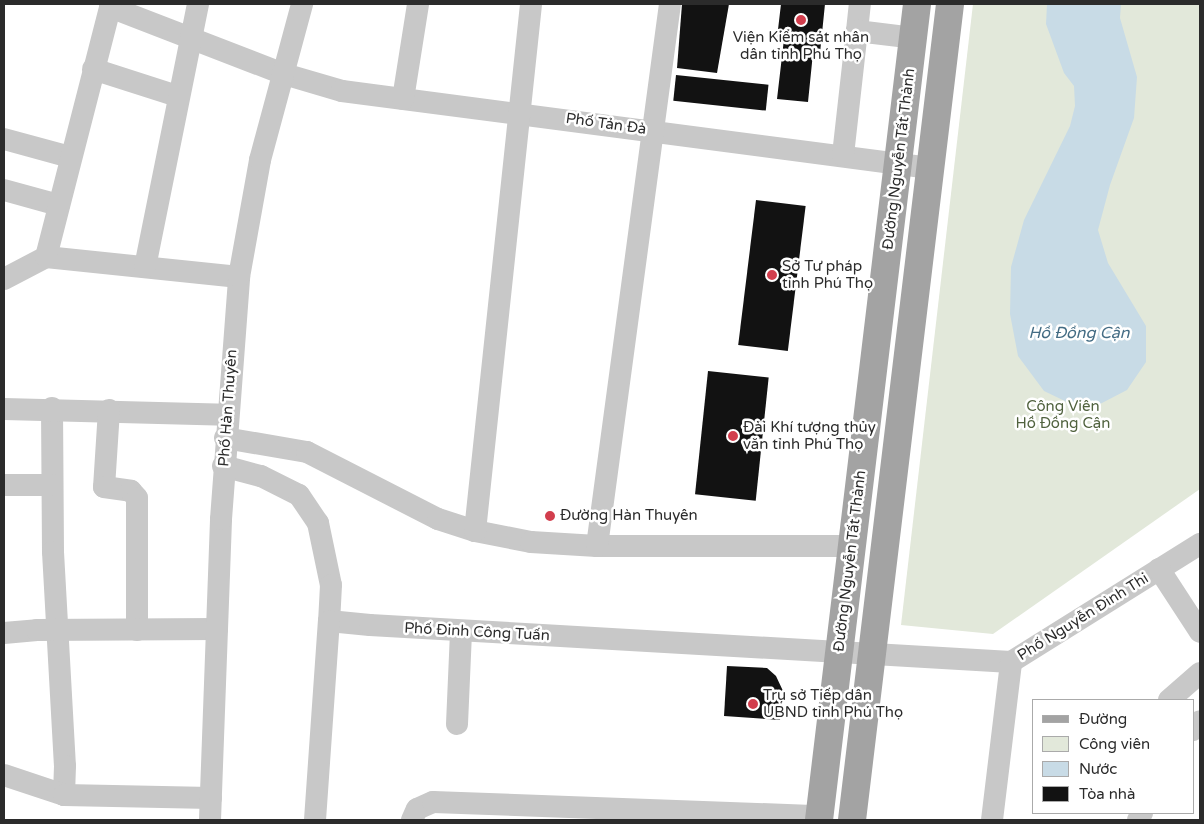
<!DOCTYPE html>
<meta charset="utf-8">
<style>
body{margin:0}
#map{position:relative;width:1204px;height:824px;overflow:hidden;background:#fff;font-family:"Varela Round",sans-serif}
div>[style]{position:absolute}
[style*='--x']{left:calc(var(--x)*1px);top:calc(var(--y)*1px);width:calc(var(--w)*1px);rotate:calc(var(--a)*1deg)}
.green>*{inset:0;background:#e2e8da}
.water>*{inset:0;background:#c8dbe6}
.building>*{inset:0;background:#121212;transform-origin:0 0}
.minor>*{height:22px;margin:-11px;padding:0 11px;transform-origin:11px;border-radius:11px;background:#c8c8c8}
.major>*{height:28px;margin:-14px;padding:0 14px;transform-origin:14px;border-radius:14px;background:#a3a3a3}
.dots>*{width:14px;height:14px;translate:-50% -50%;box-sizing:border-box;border:2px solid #fff;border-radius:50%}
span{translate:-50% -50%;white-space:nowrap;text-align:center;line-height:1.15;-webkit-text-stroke:5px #fff;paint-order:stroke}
.poi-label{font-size:15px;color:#2b2b2b}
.left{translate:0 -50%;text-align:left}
.street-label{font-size:15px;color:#2b2b2b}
.park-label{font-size:15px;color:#50623e}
.water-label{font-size:16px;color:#436c84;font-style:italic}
.frame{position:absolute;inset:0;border:5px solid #2b2b2b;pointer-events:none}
.legend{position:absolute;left:1032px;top:699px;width:162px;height:115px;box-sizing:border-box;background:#fff;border:1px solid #aaa;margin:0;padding:6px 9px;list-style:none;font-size:15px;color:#2b2b2b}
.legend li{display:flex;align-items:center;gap:10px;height:25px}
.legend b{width:25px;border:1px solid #aaa}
</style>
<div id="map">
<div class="green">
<div style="clip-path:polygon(973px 4px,1200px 4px,1200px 489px,993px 634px,901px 625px)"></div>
</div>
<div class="water">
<div style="clip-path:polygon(1047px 4px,1121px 4px,1120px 18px,1137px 77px,1134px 118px,1110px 185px,1098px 230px,1108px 263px,1146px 326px,1146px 362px,1127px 390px,1100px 404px,1069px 403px,1044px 391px,1018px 356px,1010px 314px,1011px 267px,1024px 220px,1070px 126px,1075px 106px,1074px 86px,1064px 73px,1046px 24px)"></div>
</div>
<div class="building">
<div style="clip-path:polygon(682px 4px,729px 4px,717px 73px,677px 68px)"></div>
<div style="clip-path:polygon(781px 4px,825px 4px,820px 53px,813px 53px,808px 102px,777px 99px,784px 39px,777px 38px)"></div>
<div style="left:676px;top:75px;width:93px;height:26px;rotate:6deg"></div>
<div style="left:756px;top:200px;width:50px;height:146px;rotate:7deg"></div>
<div style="left:708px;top:371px;width:61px;height:124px;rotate:6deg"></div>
<div style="clip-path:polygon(727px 666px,767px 668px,776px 676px,783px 691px,780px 720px,724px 716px)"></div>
</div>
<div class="minor">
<div style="--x:110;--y:7;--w:186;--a:21.1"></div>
<div style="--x:284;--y:74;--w:60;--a:16.3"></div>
<div style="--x:342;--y:91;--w:593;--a:7.46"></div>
<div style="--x:857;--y:31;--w:27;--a:-84"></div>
<div style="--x:93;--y:69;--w:88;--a:17.8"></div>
<div style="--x:403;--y:99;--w:96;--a:-81"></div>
<div style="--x:4;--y:139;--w:68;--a:15.3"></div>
<div style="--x:843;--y:155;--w:125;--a:-83.6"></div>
<div style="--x:857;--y:31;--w:57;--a:7"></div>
<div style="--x:4;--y:190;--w:57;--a:15.3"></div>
<div style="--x:46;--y:257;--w:194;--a:5.9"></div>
<div style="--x:145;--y:267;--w:268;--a:-78.6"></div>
<div style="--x:4;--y:279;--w:47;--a:-27.6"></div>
<div style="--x:46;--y:257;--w:261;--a:-75.6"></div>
<div style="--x:52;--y:408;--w:144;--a:89.6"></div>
<div style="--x:53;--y:552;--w:214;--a:86.8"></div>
<div style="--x:65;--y:766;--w:29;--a:92"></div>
<div style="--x:4;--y:409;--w:222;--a:1.5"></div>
<div style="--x:109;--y:410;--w:77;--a:93.7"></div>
<div style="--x:104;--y:487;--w:27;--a:8"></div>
<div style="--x:131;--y:491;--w:9;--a:49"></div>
<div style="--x:137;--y:498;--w:132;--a:90"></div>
<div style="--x:225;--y:438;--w:83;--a:9.7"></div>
<div style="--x:307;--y:452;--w:147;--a:27.1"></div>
<div style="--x:438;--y:519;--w:39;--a:18"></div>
<div style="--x:475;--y:531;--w:57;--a:11.1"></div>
<div style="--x:531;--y:542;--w:66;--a:3.5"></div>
<div style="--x:597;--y:546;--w:255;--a:0"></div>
<div style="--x:223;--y:466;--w:39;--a:15"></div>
<div style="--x:261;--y:476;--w:42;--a:26.6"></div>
<div style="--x:299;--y:495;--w:34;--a:56"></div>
<div style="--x:318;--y:523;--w:63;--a:78.2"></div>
<div style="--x:331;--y:585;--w:36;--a:93"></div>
<div style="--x:329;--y:621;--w:41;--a:5.6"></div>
<div style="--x:370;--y:625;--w:642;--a:3.3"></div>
<div style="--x:1011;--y:662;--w:223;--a:-32"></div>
<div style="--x:4;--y:485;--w:48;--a:0"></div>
<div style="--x:475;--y:531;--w:530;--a:-83.93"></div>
<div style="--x:597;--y:546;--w:547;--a:-82.33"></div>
<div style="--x:1159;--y:569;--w:75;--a:56.9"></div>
<div style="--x:4;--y:633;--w:33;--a:-5"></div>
<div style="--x:37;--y:630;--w:180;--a:-0.3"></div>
<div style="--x:1169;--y:700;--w:41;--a:-41.1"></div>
<div style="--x:457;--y:724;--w:93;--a:-87.5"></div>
<div style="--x:1193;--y:730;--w:11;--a:-52"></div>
<div style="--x:4;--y:775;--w:63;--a:18.4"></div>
<div style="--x:64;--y:795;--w:147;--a:1.2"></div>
<div style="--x:210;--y:820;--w:301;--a:-87.9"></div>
<div style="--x:221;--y:519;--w:243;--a:-85.7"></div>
<div style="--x:239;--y:277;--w:119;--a:-79.8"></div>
<div style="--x:260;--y:160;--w:162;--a:-74.9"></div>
<div style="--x:315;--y:820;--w:199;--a:-86"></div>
<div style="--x:412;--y:820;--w:12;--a:-66"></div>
<div style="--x:417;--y:809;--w:17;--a:-24"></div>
<div style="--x:433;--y:802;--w:386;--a:2.1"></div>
<div style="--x:992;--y:820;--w:159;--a:-83.1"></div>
<div style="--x:1138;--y:820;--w:8;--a:-60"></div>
</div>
<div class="major">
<div style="--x:819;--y:820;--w:822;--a:-83.15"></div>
<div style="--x:852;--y:820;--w:822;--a:-83.15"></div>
</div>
<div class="dots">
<div style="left:801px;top:20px;background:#d23e4d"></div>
<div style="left:772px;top:275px;background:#d23e4d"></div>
<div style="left:733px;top:436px;background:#d23e4d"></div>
<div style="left:550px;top:516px;background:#d23e4d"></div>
<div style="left:753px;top:704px;background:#d23e4d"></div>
</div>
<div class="poi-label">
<span style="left:801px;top:46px">Viện Kiểm sát nhân<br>dân tỉnh Phú Thọ</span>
<span class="left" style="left:782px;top:275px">Sở Tư pháp<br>tỉnh Phú Thọ</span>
<span class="left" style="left:743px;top:436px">Đài Khí tượng thủy<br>văn tỉnh Phú Thọ</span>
<span class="left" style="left:560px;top:516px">Đường Hàn Thuyên</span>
<span class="left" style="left:763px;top:704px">Trụ sở Tiếp dân<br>UBND tỉnh Phú Thọ</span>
</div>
<div class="street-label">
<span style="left:606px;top:124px;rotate:8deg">Phố Tản Đà</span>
<span style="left:899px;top:159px;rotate:-83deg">Đường Nguyễn Tất Thành</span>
<span style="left:228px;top:408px;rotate:-86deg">Phố Hàn Thuyên</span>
<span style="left:850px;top:561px;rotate:-83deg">Đường Nguyễn Tất Thành</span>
<span style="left:1083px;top:617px;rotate:-32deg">Phố Nguyễn Đình Thi</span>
<span style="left:477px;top:632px;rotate:3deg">Phố Đinh Công Tuấn</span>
</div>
<div class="park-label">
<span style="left:1063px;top:415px">Công Viên<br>Hồ Đồng Cận</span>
</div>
<div class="water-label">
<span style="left:1079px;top:333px">Hồ Đồng Cận</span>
</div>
<div class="frame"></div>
<ul class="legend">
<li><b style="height:6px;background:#a3a3a3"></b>Đường</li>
<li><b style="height:14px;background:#e2e8da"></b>Công viên</li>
<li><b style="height:14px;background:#c8dbe6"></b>Nước</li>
<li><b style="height:14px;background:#121212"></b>Tòa nhà</li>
</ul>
</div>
